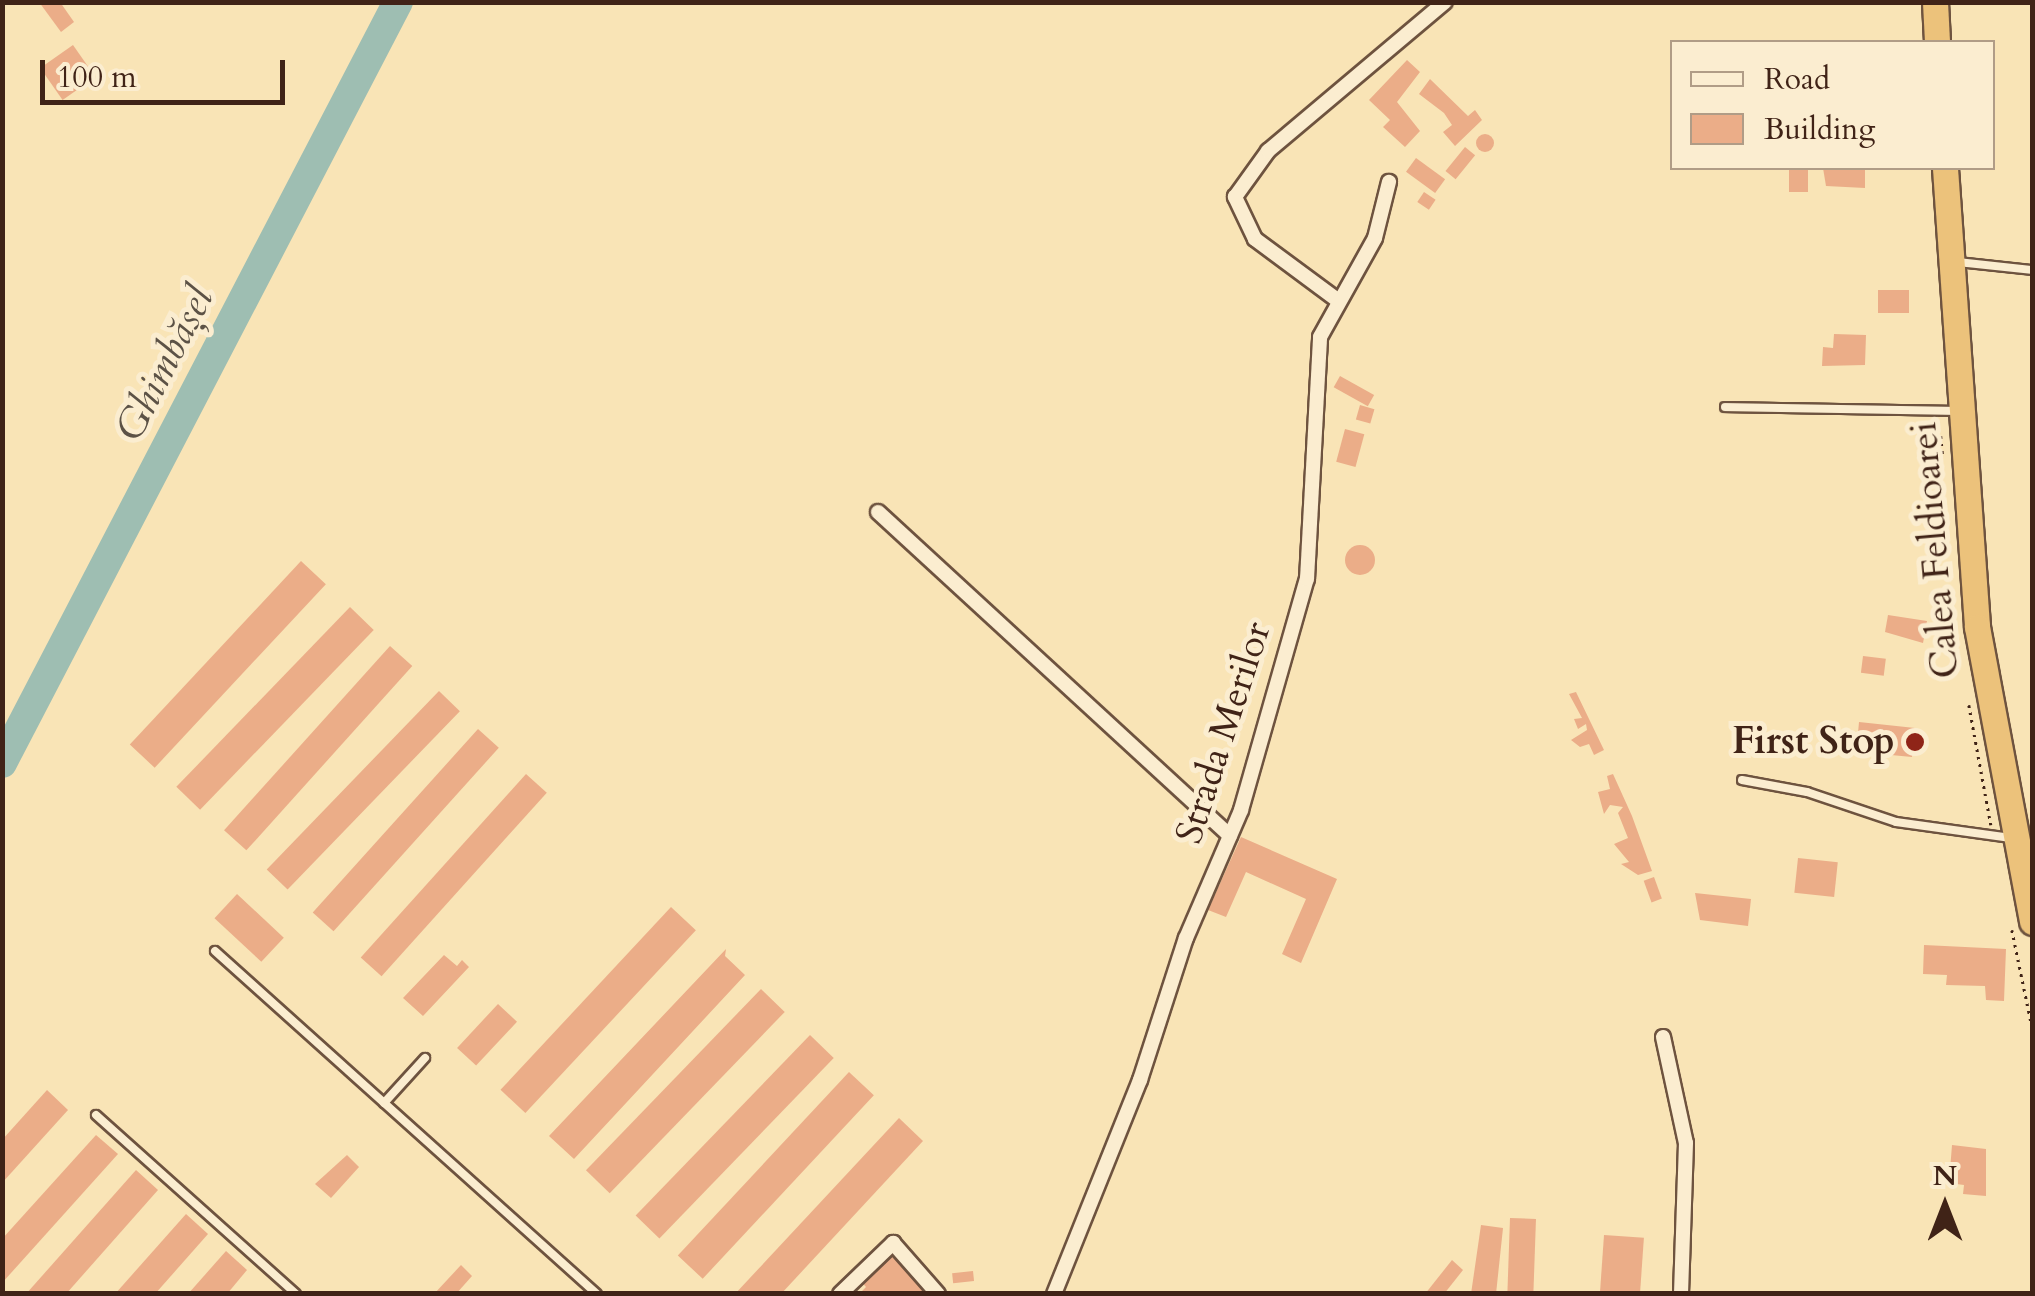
<!DOCTYPE html>
<meta charset="utf-8">
<style>
body{margin:0}
#map{position:relative;width:2035px;height:1296px;overflow:hidden;background:#f9e4b6;font-family:Cardo,serif}
div>[style]{position:absolute}
[style*='--x']{left:calc(var(--x)*1px);top:calc(var(--y)*1px);width:calc(var(--w)*1px);rotate:calc(var(--a)*1deg)}
.river>*{height:30px;margin:-15px;padding:0 15px;transform-origin:15px;border-radius:15px;background:#9ebeb2}
.building>*{inset:0;background:#ebad88;transform-origin:0 0}
.round{border-radius:50%}
.path>*{height:2.5px;margin-top:-1.25px;transform-origin:0;background:repeating-linear-gradient(90deg,#402317 0 2.5px,transparent 0 7.5px)}
.roads{filter:drop-shadow(2px 0 #6e533f) drop-shadow(-2px 0 #6e533f) drop-shadow(0 2px #6e533f) drop-shadow(0 -2px #6e533f)}
.lane>*{height:8px;margin:-4px;padding:0 4px;transform-origin:4px;border-radius:4px;background:#fbedd0}
.street>*{height:14px;margin:-7px;padding:0 7px;transform-origin:7px;border-radius:7px;background:#fbedd0}
.highway>*{height:25px;margin:-12.5px;padding:0 12.5px;transform-origin:12.5px;border-radius:12.5px;background:#ecc27b}
.dots>*{width:28px;height:28px;translate:-50% -50%;box-sizing:border-box;border:5px solid #fbedd0;border-radius:50%}
span{translate:-50% -50%;white-space:nowrap;text-align:center;line-height:1.15;-webkit-text-stroke:10px #fbedd0;paint-order:stroke}
.street-label{font-size:38px;color:#402317}
.poi-label{font-size:38px;color:#402317;font-weight:700}
.right{translate:-100% -50%;text-align:right}
.water-label{font-size:40px;color:#5c5246;font-style:italic}
.frame{position:absolute;inset:0;border:5px solid #402317;pointer-events:none}
.legend{position:absolute;left:1670px;top:40px;width:325px;height:130px;box-sizing:border-box;background:#fbedd0;border:2px solid #b09c86;margin:0;padding:12px 18px;list-style:none;font-size:30px;color:#402317}
.legend li{display:flex;align-items:center;gap:20px;height:50px}
.legend b{width:50px;border:2px solid #b09c86}
.north{position:absolute;left:1895px;top:1156px;width:100px;height:100px;-webkit-text-stroke:8px #fbedd0;paint-order:stroke;rotate:0deg;font-size:28px;font-weight:700;line-height:40px;text-align:center;color:#402317}
.north::after{content:'';display:block;margin:auto;width:35px;height:45px;background:#402317;clip-path:polygon(50% 0,100% 100%,50% 72%,0 100%)}
.scale{position:absolute;left:40px;top:60px;width:245px;height:45px;box-sizing:border-box;border:5px solid #402317;border-top:0;padding-left:12px;font-size:30px;line-height:35px;white-space:nowrap;color:#402317;-webkit-text-stroke:8px #fbedd0;paint-order:stroke}
</style>
<div id="map">
<div class="river">
<div style="--x:2;--y:763;--w:858;--a:-62.51"></div>
</div>
<div class="building">
<div style="clip-path:polygon(39px 2px,60px 2px,74px 22px,61px 32px)"></div>
<div style="left:73px;top:45px;width:39px;height:40px;rotate:55deg"></div>
<div style="clip-path:polygon(1407px 60px,1420px 72px,1397px 102px,1420px 131px,1405px 147px,1383px 127px,1390px 120px,1369px 100px)"></div>
<div style="clip-path:polygon(1430px 79px,1468px 116px,1475px 110px,1482px 120px,1455px 146px,1443px 132px,1452px 125px,1444px 113px,1419px 94px)"></div>
<div class="round" style="left:1476px;top:134px;width:18px;height:18px"></div>
<div style="left:1465px;top:147px;width:13px;height:31px;rotate:39deg"></div>
<div style="left:1416px;top:158px;width:36px;height:17px;rotate:36deg"></div>
<div style="left:1789px;top:168px;width:19px;height:24px"></div>
<div style="clip-path:polygon(1823px 168px,1865px 168px,1865px 188px,1826px 186px)"></div>
<div style="left:1424px;top:192px;width:14px;height:12px;rotate:34deg"></div>
<div style="left:1878px;top:290px;width:31px;height:23px"></div>
<div style="clip-path:polygon(1834px 334px,1866px 335px,1865px 365px,1822px 366px,1823px 347px,1833px 348px)"></div>
<div style="left:1340px;top:376px;width:39px;height:13px;rotate:29deg"></div>
<div style="left:1360px;top:405px;width:15px;height:15px;rotate:16deg"></div>
<div style="left:1345px;top:429px;width:20px;height:34px;rotate:15deg"></div>
<div class="round" style="left:1345px;top:545px;width:30px;height:30px"></div>
<div style="left:301px;top:561px;width:34px;height:251px;rotate:43deg"></div>
<div style="left:350px;top:607px;width:33px;height:250px;rotate:44deg"></div>
<div style="clip-path:polygon(1888px 615px,1927px 621px,1923px 643px,1885px 632px)"></div>
<div style="left:390px;top:646px;width:30px;height:248px;rotate:42deg"></div>
<div style="left:1863px;top:656px;width:23px;height:17px;rotate:7deg"></div>
<div style="left:439px;top:691px;width:29px;height:248px;rotate:44deg"></div>
<div style="clip-path:polygon(1576px 692px,1604px 750px,1594px 755px,1589px 744px,1580px 747px,1571px 740px,1587px 730px,1586px 724px,1578px 729px,1574px 719px,1582px 718px,1569px 694px)"></div>
<div style="clip-path:polygon(1859px 722px,1915px 728px,1912px 757px,1891px 755px,1892px 746px,1877px 744px,1879px 735px,1858px 733px)"></div>
<div style="left:478px;top:729px;width:28px;height:247px;rotate:42deg"></div>
<div style="left:526px;top:774px;width:28px;height:247px;rotate:42deg"></div>
<div style="clip-path:polygon(1613px 774px,1632px 816px,1652px 871px,1638px 875px,1621px 864px,1629px 862px,1614px 844px,1628px 838px,1618px 813px,1623px 807px,1610px 805px,1604px 814px,1598px 792px,1610px 789px,1607px 776px)"></div>
<div style="clip-path:polygon(1241px 837px,1337px 879px,1301px 963px,1282px 954px,1306px 899px,1246px 872px,1226px 917px,1208px 910px)"></div>
<div style="left:1798px;top:858px;width:40px;height:35px;rotate:6deg"></div>
<div style="left:1654px;top:877px;width:23px;height:11px;rotate:70deg"></div>
<div style="clip-path:polygon(1695px 893px,1751px 899px,1748px 926px,1700px 920px)"></div>
<div style="left:237px;top:894px;width:64px;height:33px;rotate:43deg"></div>
<div style="left:671px;top:907px;width:34px;height:250px;rotate:43deg"></div>
<div style="clip-path:polygon(1924px 945px,2006px 949px,2004px 1001px,1986px 1000px,1985px 986px,1946px 985px,1947px 975px,1923px 974px)"></div>
<div style="clip-path:polygon(726px 949px,725px 956px,745px 975px,574px 1159px,549px 1136px)"></div>
<div style="clip-path:polygon(444px 955px,457px 966px,462px 960px,469px 967px,423px 1016px,403px 998px)"></div>
<div style="left:761px;top:989px;width:33px;height:252px;rotate:44deg"></div>
<div style="left:498px;top:1004px;width:26px;height:60px;rotate:43deg"></div>
<div style="left:810px;top:1035px;width:33px;height:251px;rotate:44deg"></div>
<div style="left:849px;top:1072px;width:34px;height:251px;rotate:43deg"></div>
<div style="clip-path:polygon(47px 1090px,68px 1110px,2px 1183px,2px 1140px)"></div>
<div style="clip-path:polygon(899px 1118px,923px 1141px,781px 1294px,735px 1294px)"></div>
<div style="clip-path:polygon(96px 1135px,118px 1154px,2px 1283px,2px 1239px)"></div>
<div style="clip-path:polygon(1952px 1145px,1986px 1149px,1986px 1196px,1963px 1194px,1964px 1185px,1949px 1183px)"></div>
<div style="clip-path:polygon(347px 1155px,359px 1167px,331px 1198px,315px 1184px)"></div>
<div style="clip-path:polygon(136px 1170px,158px 1190px,66px 1294px,26px 1294px)"></div>
<div style="clip-path:polygon(186px 1214px,208px 1234px,155px 1294px,115px 1294px)"></div>
<div style="left:1510px;top:1218px;width:26px;height:76px;rotate:2deg"></div>
<div style="clip-path:polygon(1481px 1225px,1503px 1228px,1496px 1294px,1471px 1294px)"></div>
<div style="left:1604px;top:1235px;width:40px;height:59px;rotate:4deg"></div>
<div style="clip-path:polygon(889px 1250px,917px 1280px,928px 1294px,859px 1294px,866px 1287px,858px 1278px)"></div>
<div style="clip-path:polygon(226px 1251px,247px 1270px,227px 1294px,188px 1294px)"></div>
<div style="clip-path:polygon(1452px 1260px,1463px 1270px,1444px 1294px,1425px 1294px)"></div>
<div style="clip-path:polygon(461px 1265px,472px 1276px,456px 1294px,434px 1294px)"></div>
<div style="left:973px;top:1271px;width:10px;height:21px;rotate:84deg"></div>
</div>
<div class="path">
<div style="--x:1941;--y:436;--w:22;--a:85"></div>
<div style="--x:1969;--y:705;--w:122;--a:79.6"></div>
<div style="--x:2012;--y:930;--w:99;--a:78.3"></div>
</div>
<div class="roads">
<div class="lane">
<div style="--x:1957;--y:262;--w:75;--a:6.1"></div>
<div style="--x:1725;--y:407;--w:231;--a:1"></div>
<div style="--x:1742;--y:780;--w:66;--a:10.5"></div>
<div style="--x:1807;--y:792;--w:94;--a:18.6"></div>
<div style="--x:1896;--y:822;--w:116;--a:7.9"></div>
<div style="--x:215;--y:951;--w:513;--a:41.92"></div>
<div style="--x:384;--y:1103;--w:61;--a:-47.7"></div>
<div style="--x:96;--y:1115;--w:268;--a:41.8"></div>
</div>
<div class="street">
<div style="--x:1336;--y:299;--w:101;--a:-143.5"></div>
<div style="--x:1255;--y:239;--w:47;--a:-115.5"></div>
<div style="--x:1235;--y:197;--w:57;--a:-54.3"></div>
<div style="--x:1268;--y:151;--w:231;--a:-40.1"></div>
<div style="--x:878;--y:512;--w:478;--a:42.6"></div>
<div style="--x:1663;--y:1037;--w:108;--a:77.8"></div>
<div style="--x:1686;--y:1143;--w:151;--a:91.9"></div>
<div style="--x:840;--y:1294;--w:74;--a:-43.9"></div>
<div style="--x:893;--y:1243;--w:68;--a:48.6"></div>
<div style="--x:1054;--y:1294;--w:231;--a:-68.1"></div>
<div style="--x:1140;--y:1080;--w:149;--a:-72.1"></div>
<div style="--x:1186;--y:938;--w:139;--a:-66.7"></div>
<div style="--x:1241;--y:810;--w:240;--a:-74.1"></div>
<div style="--x:1307;--y:579;--w:242;--a:-86.9"></div>
<div style="--x:1320;--y:337;--w:113;--a:-60.9"></div>
<div style="--x:1375;--y:238;--w:58;--a:-76"></div>
</div>
<div class="highway">
<div style="--x:1935;--y:2;--w:40;--a:87.1"></div>
<div style="--x:1945;--y:168;--w:460;--a:86"></div>
<div style="--x:1977;--y:627;--w:300;--a:79.4"></div>
</div>
</div>
<div class="dots">
<div style="left:1915px;top:742px;background:#8f2418"></div>
</div>
<div class="street-label">
<span style="left:1935px;top:550px;rotate:-95deg">Calea Feldioarei</span>
<span style="left:1224px;top:733px;rotate:-72deg">Strada Merilor</span>
</div>
<div class="poi-label">
<span class="right" style="left:1895px;top:742px">First Stop</span>
</div>
<div class="water-label">
<span style="left:165px;top:364px;rotate:-63deg">Ghimbășel</span>
</div>
<div class="frame"></div>
<ul class="legend">
<li><b style="height:12px;background:#fbedd0"></b>Road</li>
<li><b style="height:28px;background:#ebad88"></b>Building</li>
</ul>
<div class="north">N</div>
<div class="scale">100 m</div>
</div>
